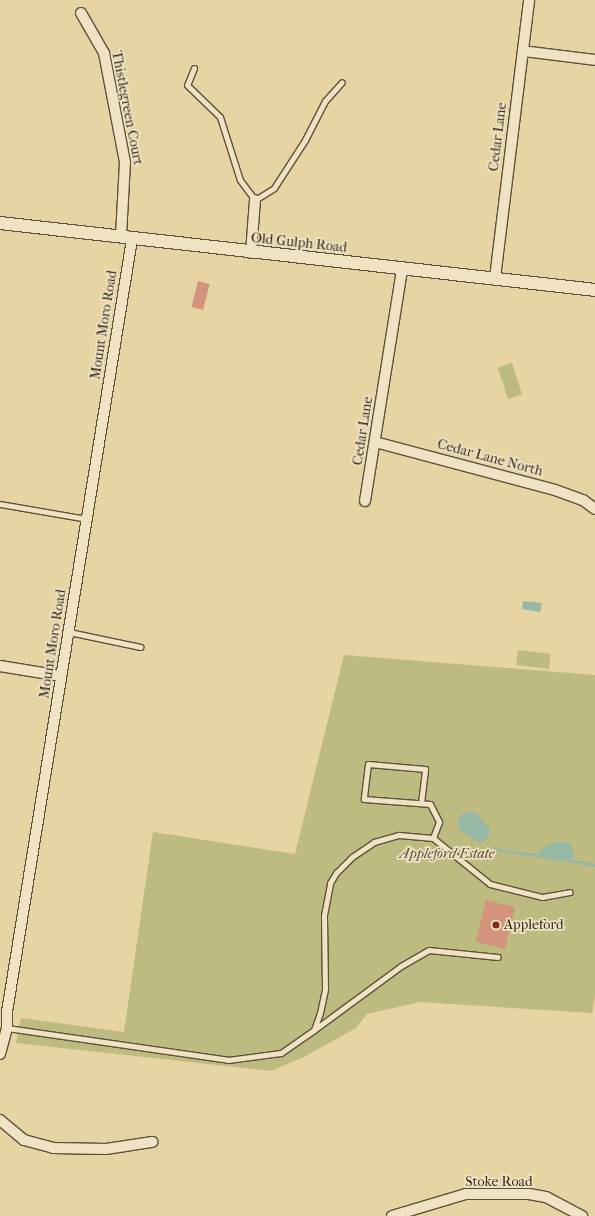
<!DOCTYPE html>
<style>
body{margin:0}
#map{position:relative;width:595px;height:1216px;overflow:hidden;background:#e6d4a2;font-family:"IM FELL French Canon",serif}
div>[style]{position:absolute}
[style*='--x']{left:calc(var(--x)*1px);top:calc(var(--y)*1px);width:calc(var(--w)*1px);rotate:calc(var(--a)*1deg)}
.green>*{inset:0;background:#bdbb7f;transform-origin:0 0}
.water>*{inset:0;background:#96b8a4}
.stream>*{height:3px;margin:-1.5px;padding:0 1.5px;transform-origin:1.5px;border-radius:1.5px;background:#96b8a4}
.building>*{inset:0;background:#d3947b;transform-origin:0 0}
.roads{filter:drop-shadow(1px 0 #5e503c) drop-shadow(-1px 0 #5e503c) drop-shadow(0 1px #5e503c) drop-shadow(0 -1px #5e503c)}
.service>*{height:5px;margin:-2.5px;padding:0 2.5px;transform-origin:2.5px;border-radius:2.5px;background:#efe3c3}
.minor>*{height:10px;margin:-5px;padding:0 5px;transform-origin:5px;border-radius:5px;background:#efe3c3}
.tertiary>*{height:12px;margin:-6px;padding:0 6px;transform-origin:6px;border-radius:6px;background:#efe3c3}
.dots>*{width:11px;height:11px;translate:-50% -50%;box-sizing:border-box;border:2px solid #efe3c3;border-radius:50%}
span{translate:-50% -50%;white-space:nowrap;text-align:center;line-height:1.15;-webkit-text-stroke:3.5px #efe3c3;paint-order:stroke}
.street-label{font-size:14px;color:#30241a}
.park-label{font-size:14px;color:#534a33;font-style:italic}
.poi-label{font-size:14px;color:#30241a}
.left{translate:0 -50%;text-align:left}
</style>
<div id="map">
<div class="green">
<div style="left:512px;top:363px;width:33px;height:15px;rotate:72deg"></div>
<div style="left:518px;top:650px;width:33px;height:15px;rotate:7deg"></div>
<div style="clip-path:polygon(344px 655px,595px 675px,595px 994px,592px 1013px,420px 1002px,367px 1014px,356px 1028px,304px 1057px,271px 1071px,16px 1043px,21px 1018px,124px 1032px,153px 832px,295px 854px)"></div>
</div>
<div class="water">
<div style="clip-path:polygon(523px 601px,542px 603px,540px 612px,522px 609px)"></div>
<div style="clip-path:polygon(468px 811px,477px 814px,490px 829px,489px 836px,481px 843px,460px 830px,457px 821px,462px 814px)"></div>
<div style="clip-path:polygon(557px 841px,571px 844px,574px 855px,572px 860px,553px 861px,541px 856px,540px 850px)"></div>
</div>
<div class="stream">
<div style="--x:494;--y:849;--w:50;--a:8"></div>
<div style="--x:567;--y:860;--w:28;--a:10"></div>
</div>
<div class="building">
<div style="left:198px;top:281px;width:12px;height:27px;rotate:14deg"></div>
<div style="left:486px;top:900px;width:30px;height:43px;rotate:14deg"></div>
</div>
<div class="roads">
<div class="service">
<div style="--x:194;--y:68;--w:18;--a:112"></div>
<div style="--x:187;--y:85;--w:46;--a:44.1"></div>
<div style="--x:220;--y:117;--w:66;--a:72.4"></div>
<div style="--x:240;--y:180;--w:25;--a:53"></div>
<div style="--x:255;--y:200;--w:22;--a:-32"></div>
<div style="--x:274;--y:188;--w:57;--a:-57.1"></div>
<div style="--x:305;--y:140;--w:44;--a:-62.9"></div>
<div style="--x:325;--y:101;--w:25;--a:-48"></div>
<div style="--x:0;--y:504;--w:88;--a:9.8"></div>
<div style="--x:69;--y:632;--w:73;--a:11.9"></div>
<div style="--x:421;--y:803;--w:34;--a:-83"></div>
<div style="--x:425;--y:769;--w:57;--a:-175"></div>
<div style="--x:368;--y:764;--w:35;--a:97"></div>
<div style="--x:364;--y:799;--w:66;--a:4.3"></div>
<div style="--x:430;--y:804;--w:20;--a:63"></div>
<div style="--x:439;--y:822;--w:17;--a:111"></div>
<div style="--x:7;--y:1028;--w:223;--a:8.2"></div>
<div style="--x:228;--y:1060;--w:53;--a:-7.5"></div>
<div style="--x:281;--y:1053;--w:40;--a:-34.9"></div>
<div style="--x:314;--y:1030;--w:18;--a:-71"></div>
<div style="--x:320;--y:1013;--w:25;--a:-78"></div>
<div style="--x:325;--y:989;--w:74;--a:-90.8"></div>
<div style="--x:324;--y:915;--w:33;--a:-79"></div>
<div style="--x:330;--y:883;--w:12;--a:-59"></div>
<div style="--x:336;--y:873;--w:23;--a:-45"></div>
<div style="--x:352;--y:857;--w:27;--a:-34"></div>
<div style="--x:374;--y:842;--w:26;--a:-16"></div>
<div style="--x:399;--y:835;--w:34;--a:5"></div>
<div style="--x:433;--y:838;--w:73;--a:38.9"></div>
<div style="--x:490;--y:884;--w:54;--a:14"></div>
<div style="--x:542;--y:897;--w:28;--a:-10"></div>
<div style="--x:314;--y:1030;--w:108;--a:-36.3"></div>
<div style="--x:401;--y:966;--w:32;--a:-30"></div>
<div style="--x:429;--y:950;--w:69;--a:5.8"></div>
</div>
<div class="minor">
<div style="--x:81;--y:13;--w:46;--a:60.1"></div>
<div style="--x:104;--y:53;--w:111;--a:79.1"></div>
<div style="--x:125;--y:162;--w:75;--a:93.1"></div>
<div style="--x:523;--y:51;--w:73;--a:7.1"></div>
<div style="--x:251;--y:253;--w:53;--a:-85.7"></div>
<div style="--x:495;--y:278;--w:280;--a:-83"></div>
<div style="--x:375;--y:442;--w:186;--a:14.9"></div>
<div style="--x:555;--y:490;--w:30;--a:20"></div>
<div style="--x:583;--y:500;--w:15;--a:37"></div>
<div style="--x:365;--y:501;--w:234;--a:-80.9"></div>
<div style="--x:0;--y:666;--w:62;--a:9.3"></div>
<div style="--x:0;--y:1054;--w:27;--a:-75"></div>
<div style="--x:7;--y:1028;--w:16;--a:-90"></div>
<div style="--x:7;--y:1012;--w:783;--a:-80.81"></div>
<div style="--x:0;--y:1120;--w:31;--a:40"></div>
<div style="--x:24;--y:1140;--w:30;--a:15"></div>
<div style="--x:53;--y:1148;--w:53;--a:1.1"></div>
<div style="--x:106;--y:1149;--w:47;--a:-8.7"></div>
<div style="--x:392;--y:1216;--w:77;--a:-16.6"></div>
<div style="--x:466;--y:1194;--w:63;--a:0"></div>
<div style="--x:529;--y:1194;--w:17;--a:10"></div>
<div style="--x:546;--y:1197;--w:41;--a:27.8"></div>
</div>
<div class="tertiary">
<div style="--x:0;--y:223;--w:599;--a:6.42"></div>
</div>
</div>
<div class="dots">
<div style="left:496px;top:925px;background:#8f2418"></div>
</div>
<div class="street-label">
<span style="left:127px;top:108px;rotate:79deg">Thistlegreen Court</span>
<span style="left:498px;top:137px;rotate:-83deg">Cedar Lane</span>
<span style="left:299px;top:243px;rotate:6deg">Old Gulph Road</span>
<span style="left:104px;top:325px;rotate:-81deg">Mount Moro Road</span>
<span style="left:363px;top:431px;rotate:-81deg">Cedar Lane</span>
<span style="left:490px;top:458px;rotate:15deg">Cedar Lane North</span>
<span style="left:53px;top:644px;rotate:-81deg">Mount Moro Road</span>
<span style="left:499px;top:1182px">Stoke Road</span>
</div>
<div class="park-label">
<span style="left:447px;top:854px">Appleford Estate</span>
</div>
<div class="poi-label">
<span class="left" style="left:504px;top:925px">Appleford</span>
</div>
</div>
